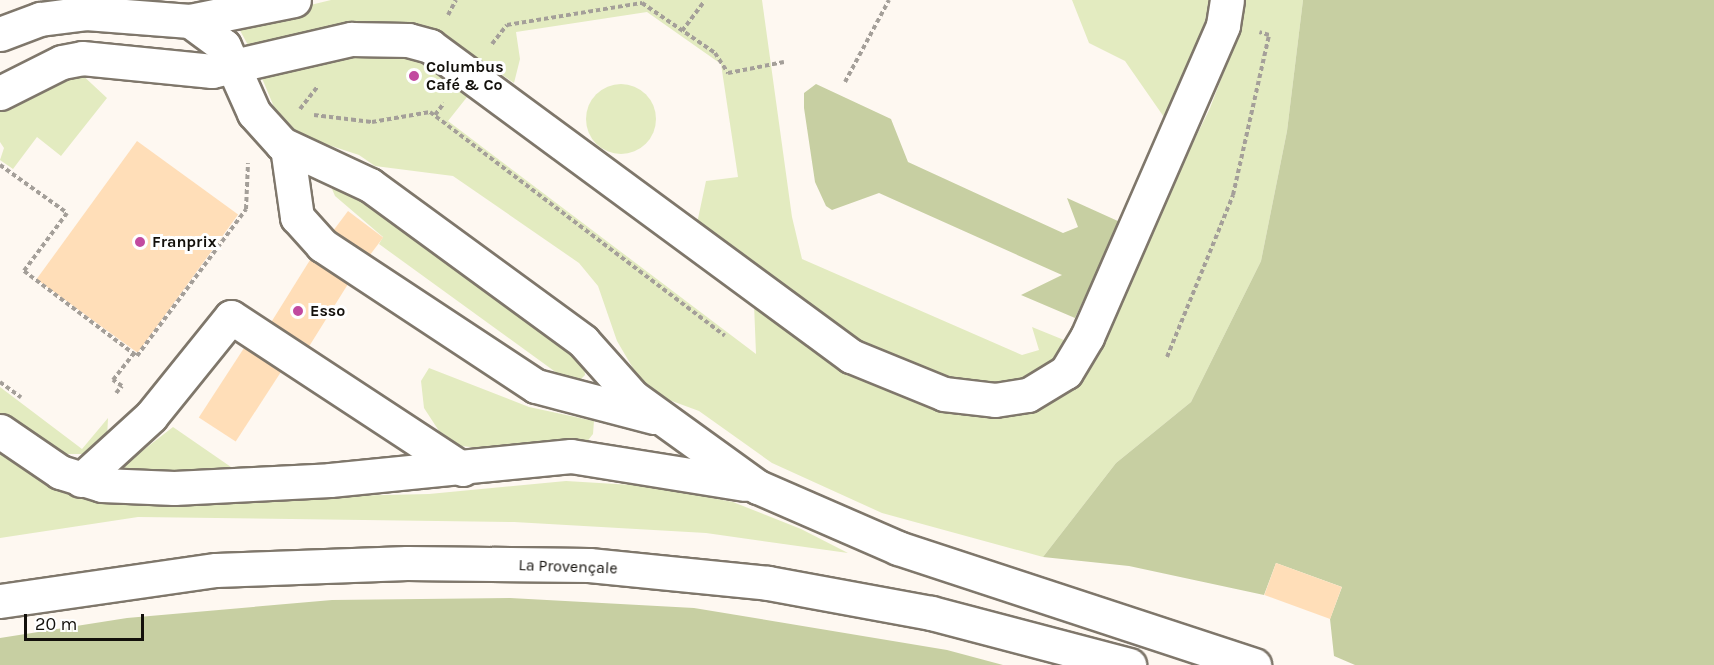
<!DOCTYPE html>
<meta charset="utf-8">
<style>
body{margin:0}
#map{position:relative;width:1714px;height:665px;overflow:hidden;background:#fef8f1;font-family:Karla,sans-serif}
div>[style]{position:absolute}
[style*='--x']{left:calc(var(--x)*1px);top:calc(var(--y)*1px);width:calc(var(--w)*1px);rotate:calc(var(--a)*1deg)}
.green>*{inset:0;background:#e3ebc0}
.round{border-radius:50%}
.forest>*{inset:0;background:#c7cfa2}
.building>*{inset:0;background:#ffdeb8;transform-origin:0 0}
.path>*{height:4px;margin-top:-2px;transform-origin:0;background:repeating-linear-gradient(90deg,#a49f99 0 4.5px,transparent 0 7.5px)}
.roads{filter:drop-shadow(2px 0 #7f776b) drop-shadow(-2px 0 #7f776b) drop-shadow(0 2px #7f776b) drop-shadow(0 -2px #7f776b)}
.minor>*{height:33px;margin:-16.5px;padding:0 16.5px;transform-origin:16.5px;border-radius:16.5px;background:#fff}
.highway>*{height:33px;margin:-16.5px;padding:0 16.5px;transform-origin:16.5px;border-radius:16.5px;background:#fff}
.dots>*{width:16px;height:16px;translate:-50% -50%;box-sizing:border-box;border:3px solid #fff;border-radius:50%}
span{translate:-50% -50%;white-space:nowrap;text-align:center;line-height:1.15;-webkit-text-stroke:6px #fff;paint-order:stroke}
.poi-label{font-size:16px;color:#13100b;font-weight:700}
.left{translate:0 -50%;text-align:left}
.street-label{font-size:16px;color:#13100b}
.scale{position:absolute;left:24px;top:614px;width:120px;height:27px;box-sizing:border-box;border:3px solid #13100b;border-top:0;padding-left:8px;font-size:18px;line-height:21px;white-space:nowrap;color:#13100b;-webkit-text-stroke:4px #fff;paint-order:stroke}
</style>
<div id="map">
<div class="green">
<div style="clip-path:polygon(331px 0,762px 0,792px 217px,802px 259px,1022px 355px,1039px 350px,1032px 327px,1064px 340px,1053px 363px,1036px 376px,1001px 386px,920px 372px,856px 339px,696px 228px,706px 181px,738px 177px,721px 64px,647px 12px,516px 32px,520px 59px,514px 83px,430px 27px,368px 22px,249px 47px,236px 23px)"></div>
<div style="clip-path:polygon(1072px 0,1211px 0,1195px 55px,1166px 120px,1125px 61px,1089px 43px)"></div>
<div style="clip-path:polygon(1244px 0,1303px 0,1287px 131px,1261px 261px,1191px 402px,1116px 463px,1043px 557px,882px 513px,772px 463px,699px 411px,661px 397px,637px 375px,617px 341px,598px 286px,579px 263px,453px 176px,375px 166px,359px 155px,301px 136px,274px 107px,259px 71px,365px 54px,419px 59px,471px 92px,448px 121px,756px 354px,754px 304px,838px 363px,1034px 408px,1075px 384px,1210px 108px,1233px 48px)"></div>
<div style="clip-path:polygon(78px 71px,107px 98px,61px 156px,37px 137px,13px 169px,0 160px,4px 148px,0 142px,0 110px)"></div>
<div class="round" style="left:586px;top:84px;width:70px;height:70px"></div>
<div style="clip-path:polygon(345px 186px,584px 362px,585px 375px,579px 381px,561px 376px,379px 244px,383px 237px,335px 196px,332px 189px)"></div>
<div style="clip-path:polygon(429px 368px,529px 407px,594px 421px,593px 434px,585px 444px,498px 450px,461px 446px,439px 431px,424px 408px,421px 381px)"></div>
<div style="clip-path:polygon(0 387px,82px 449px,108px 418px,107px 439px,84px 454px,60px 454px,0 414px)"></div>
<div style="clip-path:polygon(173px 427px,231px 467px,406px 459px,408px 467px,125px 473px,124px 465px)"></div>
<div style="clip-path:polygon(0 451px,51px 488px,115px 501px,429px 494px,566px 481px,649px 486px,733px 502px,801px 529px,848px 553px,706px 533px,514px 522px,138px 517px,0 538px)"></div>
</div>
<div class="forest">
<div style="clip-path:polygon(1303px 0,1714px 0,1714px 665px,1355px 665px,1334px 656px,1330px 619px,1342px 587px,1276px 563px,1264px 595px,1129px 566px,1043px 557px,1116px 463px,1191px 402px,1261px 261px,1287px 131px)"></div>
<div style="clip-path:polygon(816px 84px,891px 119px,908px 162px,1063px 233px,1078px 227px,1067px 198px,1120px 222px,1075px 318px,1021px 295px,1062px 275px,879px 193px,832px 210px,826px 206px,815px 182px,804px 108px,804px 93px)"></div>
<div style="clip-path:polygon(510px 598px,694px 608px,947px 650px,1003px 665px,0 665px,0 638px,127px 618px,332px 600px)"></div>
</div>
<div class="building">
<div style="left:137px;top:141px;width:125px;height:171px;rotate:36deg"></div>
<div style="left:348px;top:211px;width:44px;height:24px;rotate:37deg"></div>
<div style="left:310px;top:260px;width:45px;height:73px;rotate:32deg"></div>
<div style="left:244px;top:348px;width:44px;height:83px;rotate:33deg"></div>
<div style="left:1276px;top:563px;width:70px;height:34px;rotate:20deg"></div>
</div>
<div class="path">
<div style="--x:448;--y:15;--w:17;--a:-62"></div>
<div style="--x:682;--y:31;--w:35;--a:-53"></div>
<div style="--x:492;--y:44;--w:24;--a:-52"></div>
<div style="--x:507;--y:25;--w:137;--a:-9.3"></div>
<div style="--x:642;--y:3;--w:88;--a:34.4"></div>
<div style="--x:715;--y:53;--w:24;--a:57"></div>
<div style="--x:728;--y:73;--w:57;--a:-11.1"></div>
<div style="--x:845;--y:82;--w:93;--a:-61.8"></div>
<div style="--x:300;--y:109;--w:28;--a:-52"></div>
<div style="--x:314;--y:115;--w:58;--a:6.9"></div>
<div style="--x:372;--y:122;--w:59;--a:-9.8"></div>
<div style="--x:430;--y:112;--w:370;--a:37.2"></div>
<div style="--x:435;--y:115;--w:15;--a:-53"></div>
<div style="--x:0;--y:165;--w:82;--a:35.6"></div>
<div style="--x:67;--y:213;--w:72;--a:126.6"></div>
<div style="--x:24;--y:271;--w:141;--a:37"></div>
<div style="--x:137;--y:356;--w:183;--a:-53.4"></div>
<div style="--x:246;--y:209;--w:46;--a:-87.5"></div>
<div style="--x:1167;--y:357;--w:175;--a:-67.8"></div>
<div style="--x:1233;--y:195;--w:164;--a:-77.3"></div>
<div style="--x:1269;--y:35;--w:10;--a:-163"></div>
<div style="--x:0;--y:382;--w:26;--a:36"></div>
<div style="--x:116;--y:393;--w:9;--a:-49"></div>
<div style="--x:122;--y:386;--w:11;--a:-146"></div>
<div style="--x:113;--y:380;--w:34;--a:-52"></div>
</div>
<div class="roads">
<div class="minor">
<div style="--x:190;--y:21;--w:42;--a:36.3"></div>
<div style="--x:224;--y:46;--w:73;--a:65.9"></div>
<div style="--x:254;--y:113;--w:42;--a:47.9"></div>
<div style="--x:282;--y:144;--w:97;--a:25"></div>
<div style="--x:370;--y:185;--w:264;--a:36.2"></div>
<div style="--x:583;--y:341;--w:75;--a:48.2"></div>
<div style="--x:633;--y:397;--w:154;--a:35.8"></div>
<div style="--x:758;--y:487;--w:153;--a:23.5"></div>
<div style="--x:0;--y:34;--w:43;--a:-20.6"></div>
<div style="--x:40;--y:19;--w:46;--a:-7.4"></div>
<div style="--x:86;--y:13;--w:104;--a:4.4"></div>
<div style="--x:190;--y:21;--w:106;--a:-11.4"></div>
<div style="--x:0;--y:93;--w:69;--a:-26.6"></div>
<div style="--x:62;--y:62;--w:20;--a:-11"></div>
<div style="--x:82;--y:58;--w:131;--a:5.7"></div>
<div style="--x:212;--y:71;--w:143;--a:-13"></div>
<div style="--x:351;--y:39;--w:57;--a:1"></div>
<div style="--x:408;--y:40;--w:23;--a:15"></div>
<div style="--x:430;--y:46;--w:523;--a:36.37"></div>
<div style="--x:851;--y:356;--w:100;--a:22.2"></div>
<div style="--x:944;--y:394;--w:51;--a:6.7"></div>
<div style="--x:995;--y:400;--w:33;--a:-9"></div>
<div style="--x:1028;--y:395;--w:44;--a:-31.2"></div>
<div style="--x:1066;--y:372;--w:41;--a:-59"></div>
<div style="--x:1087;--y:337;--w:340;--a:-66.4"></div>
<div style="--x:1223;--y:25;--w:25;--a:-81"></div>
<div style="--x:287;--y:147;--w:71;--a:81.9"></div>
<div style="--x:297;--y:217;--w:38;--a:48"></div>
<div style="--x:322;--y:245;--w:256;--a:33.4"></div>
<div style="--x:536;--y:386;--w:122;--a:14.7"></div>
<div style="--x:0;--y:431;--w:73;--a:34.3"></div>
<div style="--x:60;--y:472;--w:44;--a:17.2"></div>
<div style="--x:102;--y:485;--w:72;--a:2.4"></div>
<div style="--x:174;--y:488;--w:156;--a:-2.9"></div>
<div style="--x:330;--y:480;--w:242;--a:-5.7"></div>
<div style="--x:571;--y:456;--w:176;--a:9.1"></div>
<div style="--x:81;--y:480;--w:95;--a:-42.4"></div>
<div style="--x:151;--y:416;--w:127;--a:-51.1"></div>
<div style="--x:231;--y:317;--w:277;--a:33.3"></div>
</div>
<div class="highway">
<div style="--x:898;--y:548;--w:375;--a:18.2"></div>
<div style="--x:0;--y:601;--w:218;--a:-8.2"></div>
<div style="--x:216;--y:570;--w:191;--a:-2.1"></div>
<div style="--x:407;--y:563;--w:182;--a:0.6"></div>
<div style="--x:589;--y:565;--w:180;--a:5.7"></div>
<div style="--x:768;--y:583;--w:166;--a:10.4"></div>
<div style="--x:931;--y:613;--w:205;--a:14.7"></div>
</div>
</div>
<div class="dots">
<div style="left:414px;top:76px;background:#c24a9f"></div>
<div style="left:140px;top:242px;background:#c24a9f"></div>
<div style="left:298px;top:311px;background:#c24a9f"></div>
</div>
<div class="poi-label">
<span class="left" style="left:426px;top:76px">Columbus<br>Café &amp; Co</span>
<span class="left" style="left:152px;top:242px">Franprix</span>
<span class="left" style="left:310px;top:311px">Esso</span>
</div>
<div class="street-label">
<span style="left:568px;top:567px;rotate:2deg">La Provençale</span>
</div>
<div class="scale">20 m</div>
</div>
